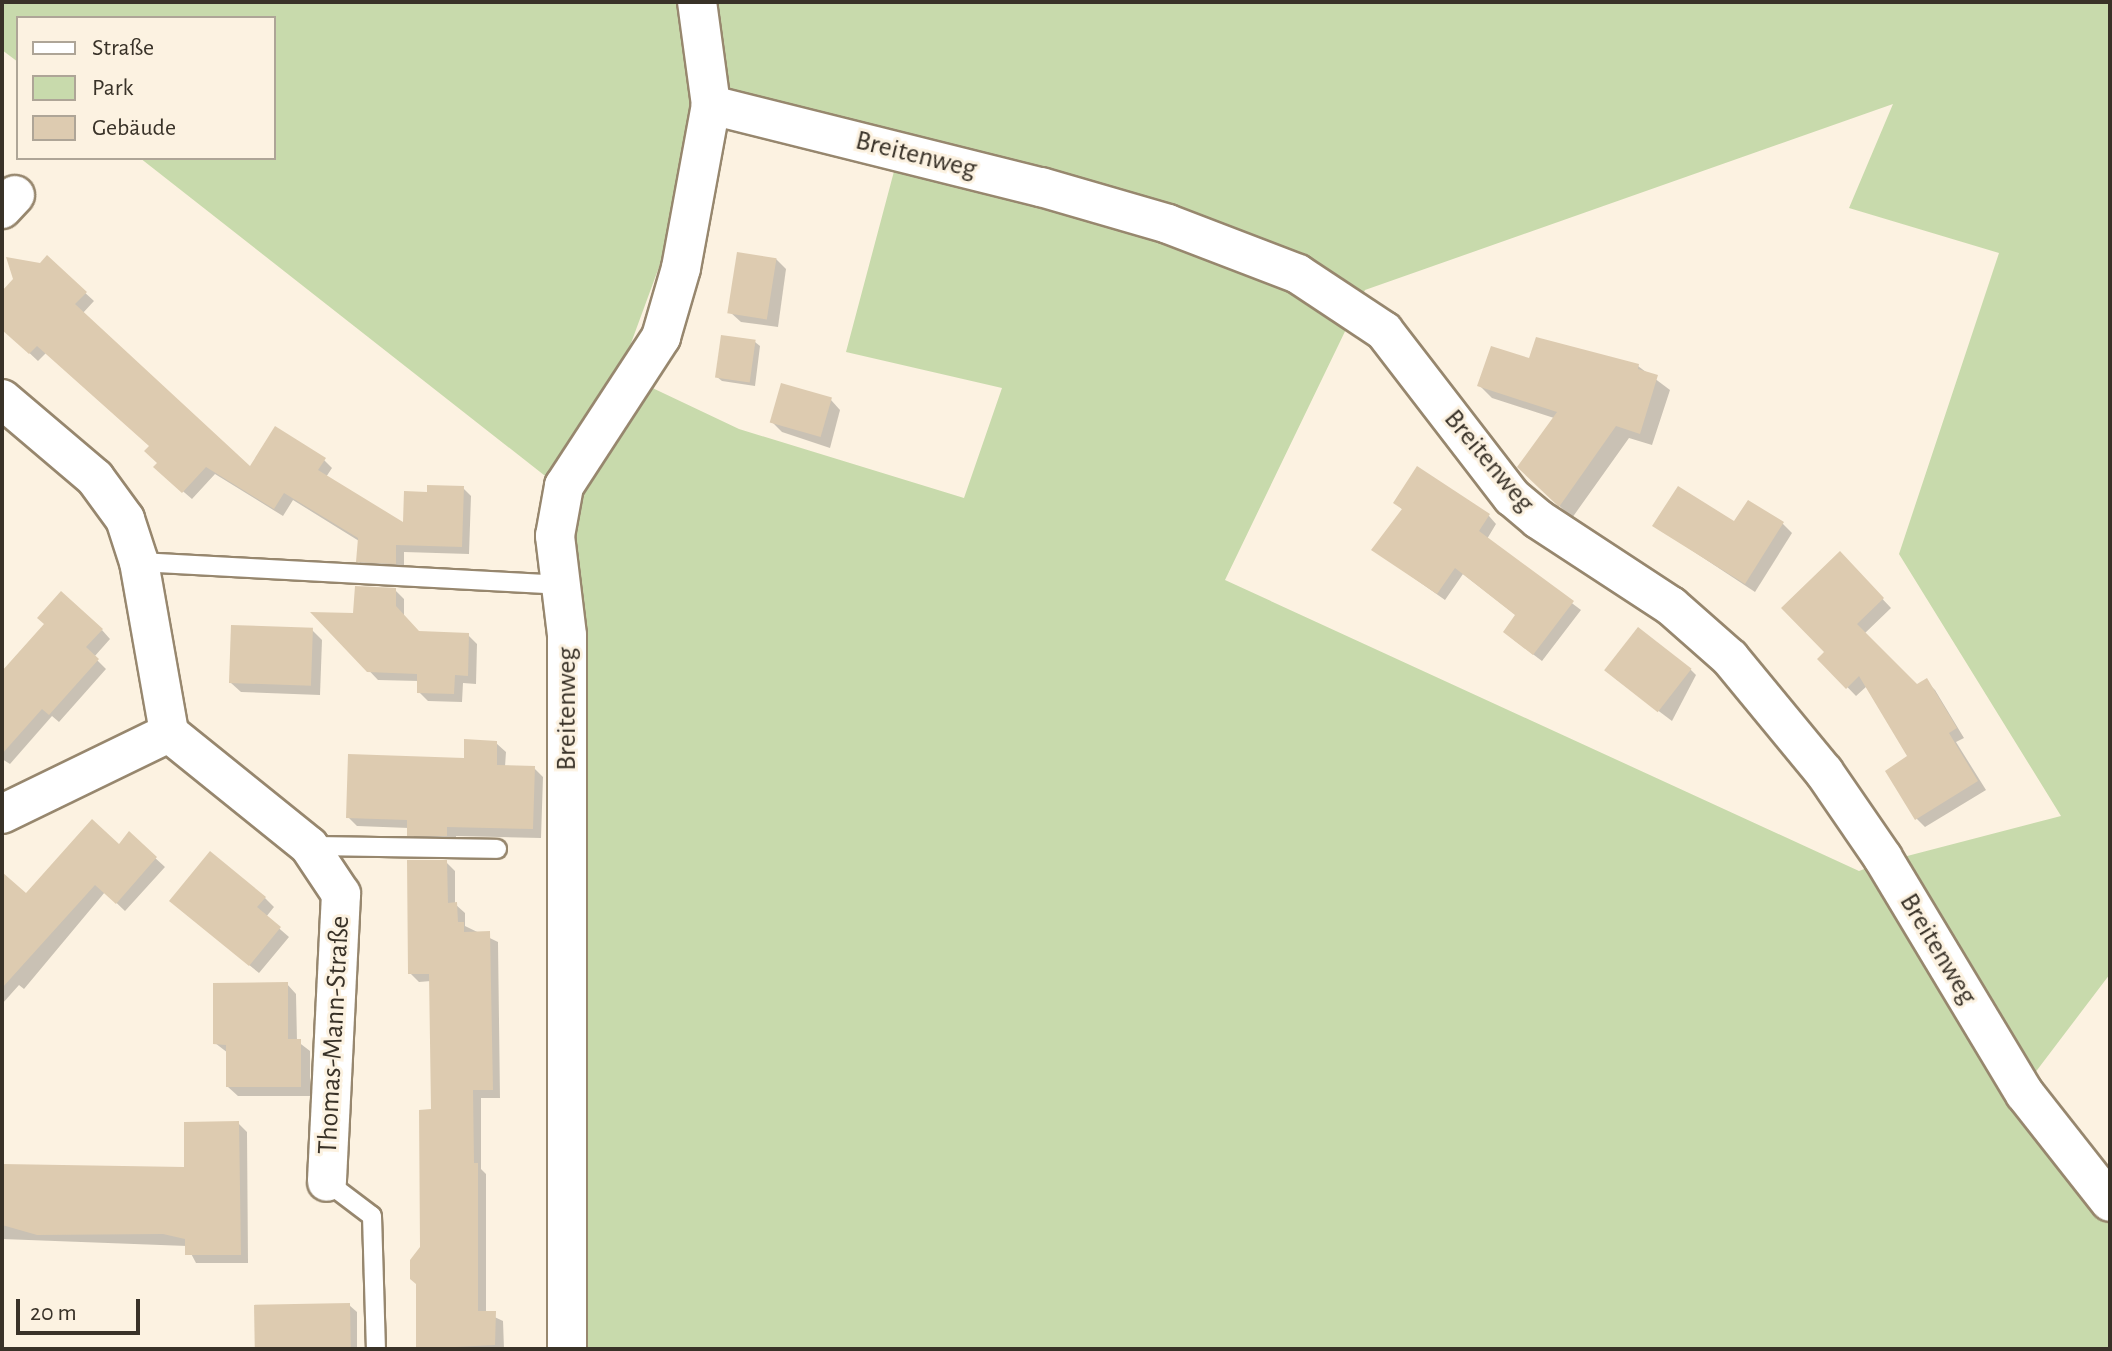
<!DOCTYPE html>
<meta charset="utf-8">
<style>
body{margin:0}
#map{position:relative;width:2112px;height:1351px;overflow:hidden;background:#fcf2e1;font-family:"Alegreya Sans",sans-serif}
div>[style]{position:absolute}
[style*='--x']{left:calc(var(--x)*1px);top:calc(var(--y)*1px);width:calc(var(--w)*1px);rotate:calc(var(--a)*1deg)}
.green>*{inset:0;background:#c8daac}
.shadow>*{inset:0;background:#0003}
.building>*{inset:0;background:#ddcbb0;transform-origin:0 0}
.roads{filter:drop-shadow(2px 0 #97876e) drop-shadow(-2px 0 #97876e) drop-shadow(0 2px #97876e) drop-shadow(0 -2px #97876e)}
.lane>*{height:18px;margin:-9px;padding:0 9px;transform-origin:9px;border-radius:9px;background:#fff}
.street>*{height:38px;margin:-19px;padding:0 19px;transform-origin:19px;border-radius:19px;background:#fff}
span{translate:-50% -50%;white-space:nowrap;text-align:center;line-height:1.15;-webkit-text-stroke:6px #fcf2e1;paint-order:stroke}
.street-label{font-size:28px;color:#393228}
.frame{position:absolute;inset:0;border:4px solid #393228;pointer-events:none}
.legend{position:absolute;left:16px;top:16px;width:260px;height:144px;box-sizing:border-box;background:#fcf2e1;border:2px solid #aea597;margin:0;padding:10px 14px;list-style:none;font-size:24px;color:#393228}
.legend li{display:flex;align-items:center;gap:16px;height:40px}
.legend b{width:40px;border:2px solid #aea597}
.scale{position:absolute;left:16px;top:1299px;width:124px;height:36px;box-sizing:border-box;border:4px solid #393228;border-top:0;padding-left:10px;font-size:24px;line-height:28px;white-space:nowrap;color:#393228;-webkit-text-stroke:6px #fcf2e1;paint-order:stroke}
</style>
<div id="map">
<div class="green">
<div style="clip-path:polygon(2px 2px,685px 2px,704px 109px,673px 229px,623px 365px,549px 479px,140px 158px,274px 158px,274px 18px,18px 18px,18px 62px,2px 50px)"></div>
<div style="clip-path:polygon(708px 2px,2110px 2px,2110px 974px,2028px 1082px,1888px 861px,2061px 816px,1899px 554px,1999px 253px,1849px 208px,1893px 104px,1365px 290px,1225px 580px,1859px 871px,1875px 865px,2110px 1207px,2110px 1349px,576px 1349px,571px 494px,644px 384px,739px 429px,964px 498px,1002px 388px,846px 352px,901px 145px,726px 93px)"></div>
</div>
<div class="shadow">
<div style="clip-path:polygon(47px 258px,94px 301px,82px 314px,250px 469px,324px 460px,332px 468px,326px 477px,405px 526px,429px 494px,463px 488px,471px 496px,469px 554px,404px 552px,404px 571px,366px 569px,358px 561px,359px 541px,293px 500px,283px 516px,215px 474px,192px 499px,164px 475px,151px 447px,46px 353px,38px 361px,10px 335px,2px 294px)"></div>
<div style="clip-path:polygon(776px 259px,786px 269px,778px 327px,741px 322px,731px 313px)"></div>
<div style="clip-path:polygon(755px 342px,760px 346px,755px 386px,722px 381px,717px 377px)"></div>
<div style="clip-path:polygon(1531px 360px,1638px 366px,1670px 390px,1652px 445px,1629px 438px,1572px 518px,1519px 467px,1554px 418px,1492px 398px,1480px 386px)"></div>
<div style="clip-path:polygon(831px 400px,840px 410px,830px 448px,782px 432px,772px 422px)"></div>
<div style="clip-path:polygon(1395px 502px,1489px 516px,1496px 524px,1487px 539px,1581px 610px,1542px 661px,1514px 640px,1517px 616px,1463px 574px,1445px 600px,1374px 550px,1404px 511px)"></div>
<div style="clip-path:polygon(1783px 524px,1792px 533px,1755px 592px,1655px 526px)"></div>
<div style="clip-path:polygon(1840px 554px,1891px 608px,1864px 634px,1917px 687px,1926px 681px,1935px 690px,1964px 738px,1956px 742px,1986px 790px,1925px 827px,1916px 818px,1910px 757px,1867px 686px,1856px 696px,1820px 659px,1826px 652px)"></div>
<div style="clip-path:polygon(395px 590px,404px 599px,404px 616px,419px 633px,468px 635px,477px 644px,476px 684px,463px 683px,462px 702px,428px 701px,419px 692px,419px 681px,378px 680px,315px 614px,355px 615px)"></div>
<div style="clip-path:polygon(102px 630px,110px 639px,94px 657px,106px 669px,59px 722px,52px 716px,10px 764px,2px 759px,2px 674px)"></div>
<div style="clip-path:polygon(312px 630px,322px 640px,320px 695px,241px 692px,231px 683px)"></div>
<div style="clip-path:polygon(1688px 667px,1696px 675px,1672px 721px,1616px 679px)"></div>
<div style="clip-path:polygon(496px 743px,506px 752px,505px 767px,534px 768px,543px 777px,541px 838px,456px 836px,456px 845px,418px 844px,409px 828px,357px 826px,348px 817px)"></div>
<div style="clip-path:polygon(129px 834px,165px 867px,125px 911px,105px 892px,24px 989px,19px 985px,2px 1004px,2px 900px,26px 896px,119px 846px)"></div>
<div style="clip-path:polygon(446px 862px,455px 871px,455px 904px,465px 913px,465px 926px,498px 942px,500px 1098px,481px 1098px,481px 1169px,486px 1174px,486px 1313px,503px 1321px,504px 1349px,411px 1349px,418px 1347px,433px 1111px,431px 981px,419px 982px,410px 973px)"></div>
<div style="clip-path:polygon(265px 898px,274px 907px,266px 917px,289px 937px,259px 973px,181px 910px)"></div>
<div style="clip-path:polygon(287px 984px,296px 994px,297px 1041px,310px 1051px,310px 1096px,238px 1096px,228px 1087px,228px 1053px,215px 1043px)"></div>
<div style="clip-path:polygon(238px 1123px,247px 1132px,248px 1263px,196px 1263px,187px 1246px,2px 1239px,2px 1167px,187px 1169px)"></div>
<div style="clip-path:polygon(349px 1305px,357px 1312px,357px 1349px,256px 1349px)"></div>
</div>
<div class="building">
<div style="left:737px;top:252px;width:40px;height:62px;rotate:9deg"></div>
<div style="clip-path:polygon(47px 255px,87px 292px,75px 304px,250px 466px,275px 426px,326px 458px,318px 470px,403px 522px,404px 491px,427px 492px,427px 485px,464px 486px,462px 547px,396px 545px,396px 564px,356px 562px,358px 538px,284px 493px,274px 509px,206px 467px,182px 493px,153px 467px,157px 463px,144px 451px,149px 446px,37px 346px,29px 354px,2px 330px,2px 291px,13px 279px,6px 257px,40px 263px)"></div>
<div style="left:721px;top:335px;width:35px;height:43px;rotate:8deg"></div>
<div style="clip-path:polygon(1536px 337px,1639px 364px,1638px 369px,1658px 375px,1640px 434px,1616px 426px,1559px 507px,1517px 467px,1557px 412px,1477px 386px,1491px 346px,1529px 358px)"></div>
<div style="left:781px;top:383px;width:53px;height:41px;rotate:16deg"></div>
<div style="clip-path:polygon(1417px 466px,1490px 514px,1479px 531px,1574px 601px,1533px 655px,1503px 632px,1515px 615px,1455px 568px,1437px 594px,1371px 550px,1402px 509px,1393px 503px)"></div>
<div style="clip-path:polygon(1678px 486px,1734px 521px,1748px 500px,1784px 522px,1745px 584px,1652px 526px)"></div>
<div style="clip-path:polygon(1840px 551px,1884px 598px,1857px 624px,1917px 684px,1927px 678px,1957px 728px,1949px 733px,1978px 781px,1915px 820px,1885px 771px,1907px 756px,1859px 676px,1846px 689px,1817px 659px,1824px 652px,1781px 608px)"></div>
<div style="clip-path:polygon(355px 586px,396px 588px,396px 606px,419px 631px,469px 633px,468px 676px,455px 675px,454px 694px,417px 693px,417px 674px,367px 672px,310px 612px,353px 613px)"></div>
<div style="clip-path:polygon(61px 591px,103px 629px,86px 647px,99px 659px,49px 715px,42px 709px,2px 754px,2px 671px,44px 624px,37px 618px)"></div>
<div style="left:231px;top:625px;width:82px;height:58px;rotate:2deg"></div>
<div style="left:1638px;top:627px;width:68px;height:55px;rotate:38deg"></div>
<div style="clip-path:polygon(464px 739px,497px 741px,497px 765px,535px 766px,533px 829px,447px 827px,447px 836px,407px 836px,407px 820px,346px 818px,348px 754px,464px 758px)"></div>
<div style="clip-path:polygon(92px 819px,119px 844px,129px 831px,157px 857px,116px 904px,95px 885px,2px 988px,2px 872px,26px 893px)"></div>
<div style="clip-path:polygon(210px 851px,266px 897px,257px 907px,281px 927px,249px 966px,169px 901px)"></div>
<div style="clip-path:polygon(407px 860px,447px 860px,448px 903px,457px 902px,458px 922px,464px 922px,464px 932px,490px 931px,493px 1090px,473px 1090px,474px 1163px,478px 1163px,478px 1311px,496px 1311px,495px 1345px,416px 1349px,416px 1284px,410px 1279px,410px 1260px,420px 1247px,419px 1110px,431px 1109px,429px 974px,408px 974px)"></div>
<div style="clip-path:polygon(288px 982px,288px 1039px,301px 1039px,301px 1087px,226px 1087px,226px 1045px,213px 1044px,213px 983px)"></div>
<div style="clip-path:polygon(239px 1121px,241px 1255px,185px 1255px,185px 1239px,163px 1234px,37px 1235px,2px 1225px,2px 1164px,184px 1167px,184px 1122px)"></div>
<div style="left:350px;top:1303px;width:46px;height:96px;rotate:89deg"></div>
</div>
<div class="roads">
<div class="lane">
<div style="--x:139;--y:562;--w:421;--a:3.1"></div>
<div style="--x:309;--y:846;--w:188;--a:0.9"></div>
<div style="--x:327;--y:1182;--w:56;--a:37.1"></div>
<div style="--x:372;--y:1216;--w:133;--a:88.3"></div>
</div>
<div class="street">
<div style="--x:711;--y:105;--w:340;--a:14"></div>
<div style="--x:1041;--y:187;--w:132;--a:16.2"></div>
<div style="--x:1168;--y:224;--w:139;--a:21"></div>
<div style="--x:1298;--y:274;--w:103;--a:33.5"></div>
<div style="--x:1384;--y:331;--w:210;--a:52.4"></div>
<div style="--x:1512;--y:497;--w:34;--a:40"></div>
<div style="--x:1538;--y:519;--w:159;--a:33.2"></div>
<div style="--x:1671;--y:606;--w:79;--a:41.4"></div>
<div style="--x:1730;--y:658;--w:148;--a:50.5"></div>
<div style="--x:1824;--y:772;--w:104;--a:55.5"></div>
<div style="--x:1883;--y:858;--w:275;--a:59"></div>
<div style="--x:2025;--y:1094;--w:137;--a:51.8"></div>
<div style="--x:2;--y:209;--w:19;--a:-47"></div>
<div style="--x:2;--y:399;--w:122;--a:40.3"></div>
<div style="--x:95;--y:478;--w:51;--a:53.8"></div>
<div style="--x:125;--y:519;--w:45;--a:72"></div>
<div style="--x:139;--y:562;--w:174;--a:80"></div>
<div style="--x:169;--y:733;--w:180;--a:38.9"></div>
<div style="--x:309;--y:846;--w:58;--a:56.3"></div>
<div style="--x:341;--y:894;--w:288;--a:92.8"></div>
<div style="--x:2;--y:814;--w:186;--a:-25.9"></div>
<div style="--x:567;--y:1349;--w:714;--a:-90"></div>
<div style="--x:567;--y:635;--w:100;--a:-96.9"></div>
<div style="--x:555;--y:536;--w:51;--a:-79.8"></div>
<div style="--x:564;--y:486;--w:178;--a:-56.9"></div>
<div style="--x:661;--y:337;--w:72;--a:-73.8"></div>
<div style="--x:681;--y:268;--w:166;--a:-79.6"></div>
<div style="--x:711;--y:105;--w:104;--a:-97.7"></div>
</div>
</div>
<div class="street-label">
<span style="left:916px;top:155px;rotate:14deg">Breitenweg</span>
<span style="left:1489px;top:461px;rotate:50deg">Breitenweg</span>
<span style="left:567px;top:709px;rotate:-90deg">Breitenweg</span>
<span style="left:1938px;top:949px;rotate:59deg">Breitenweg</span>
<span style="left:334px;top:1035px;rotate:-87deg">Thomas-Mann-Straße</span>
</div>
<div class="frame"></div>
<ul class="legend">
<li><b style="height:10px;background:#fff"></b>Straße</li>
<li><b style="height:22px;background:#c8daac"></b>Park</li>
<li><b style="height:22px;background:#ddcbb0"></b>Gebäude</li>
</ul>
<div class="scale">20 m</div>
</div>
